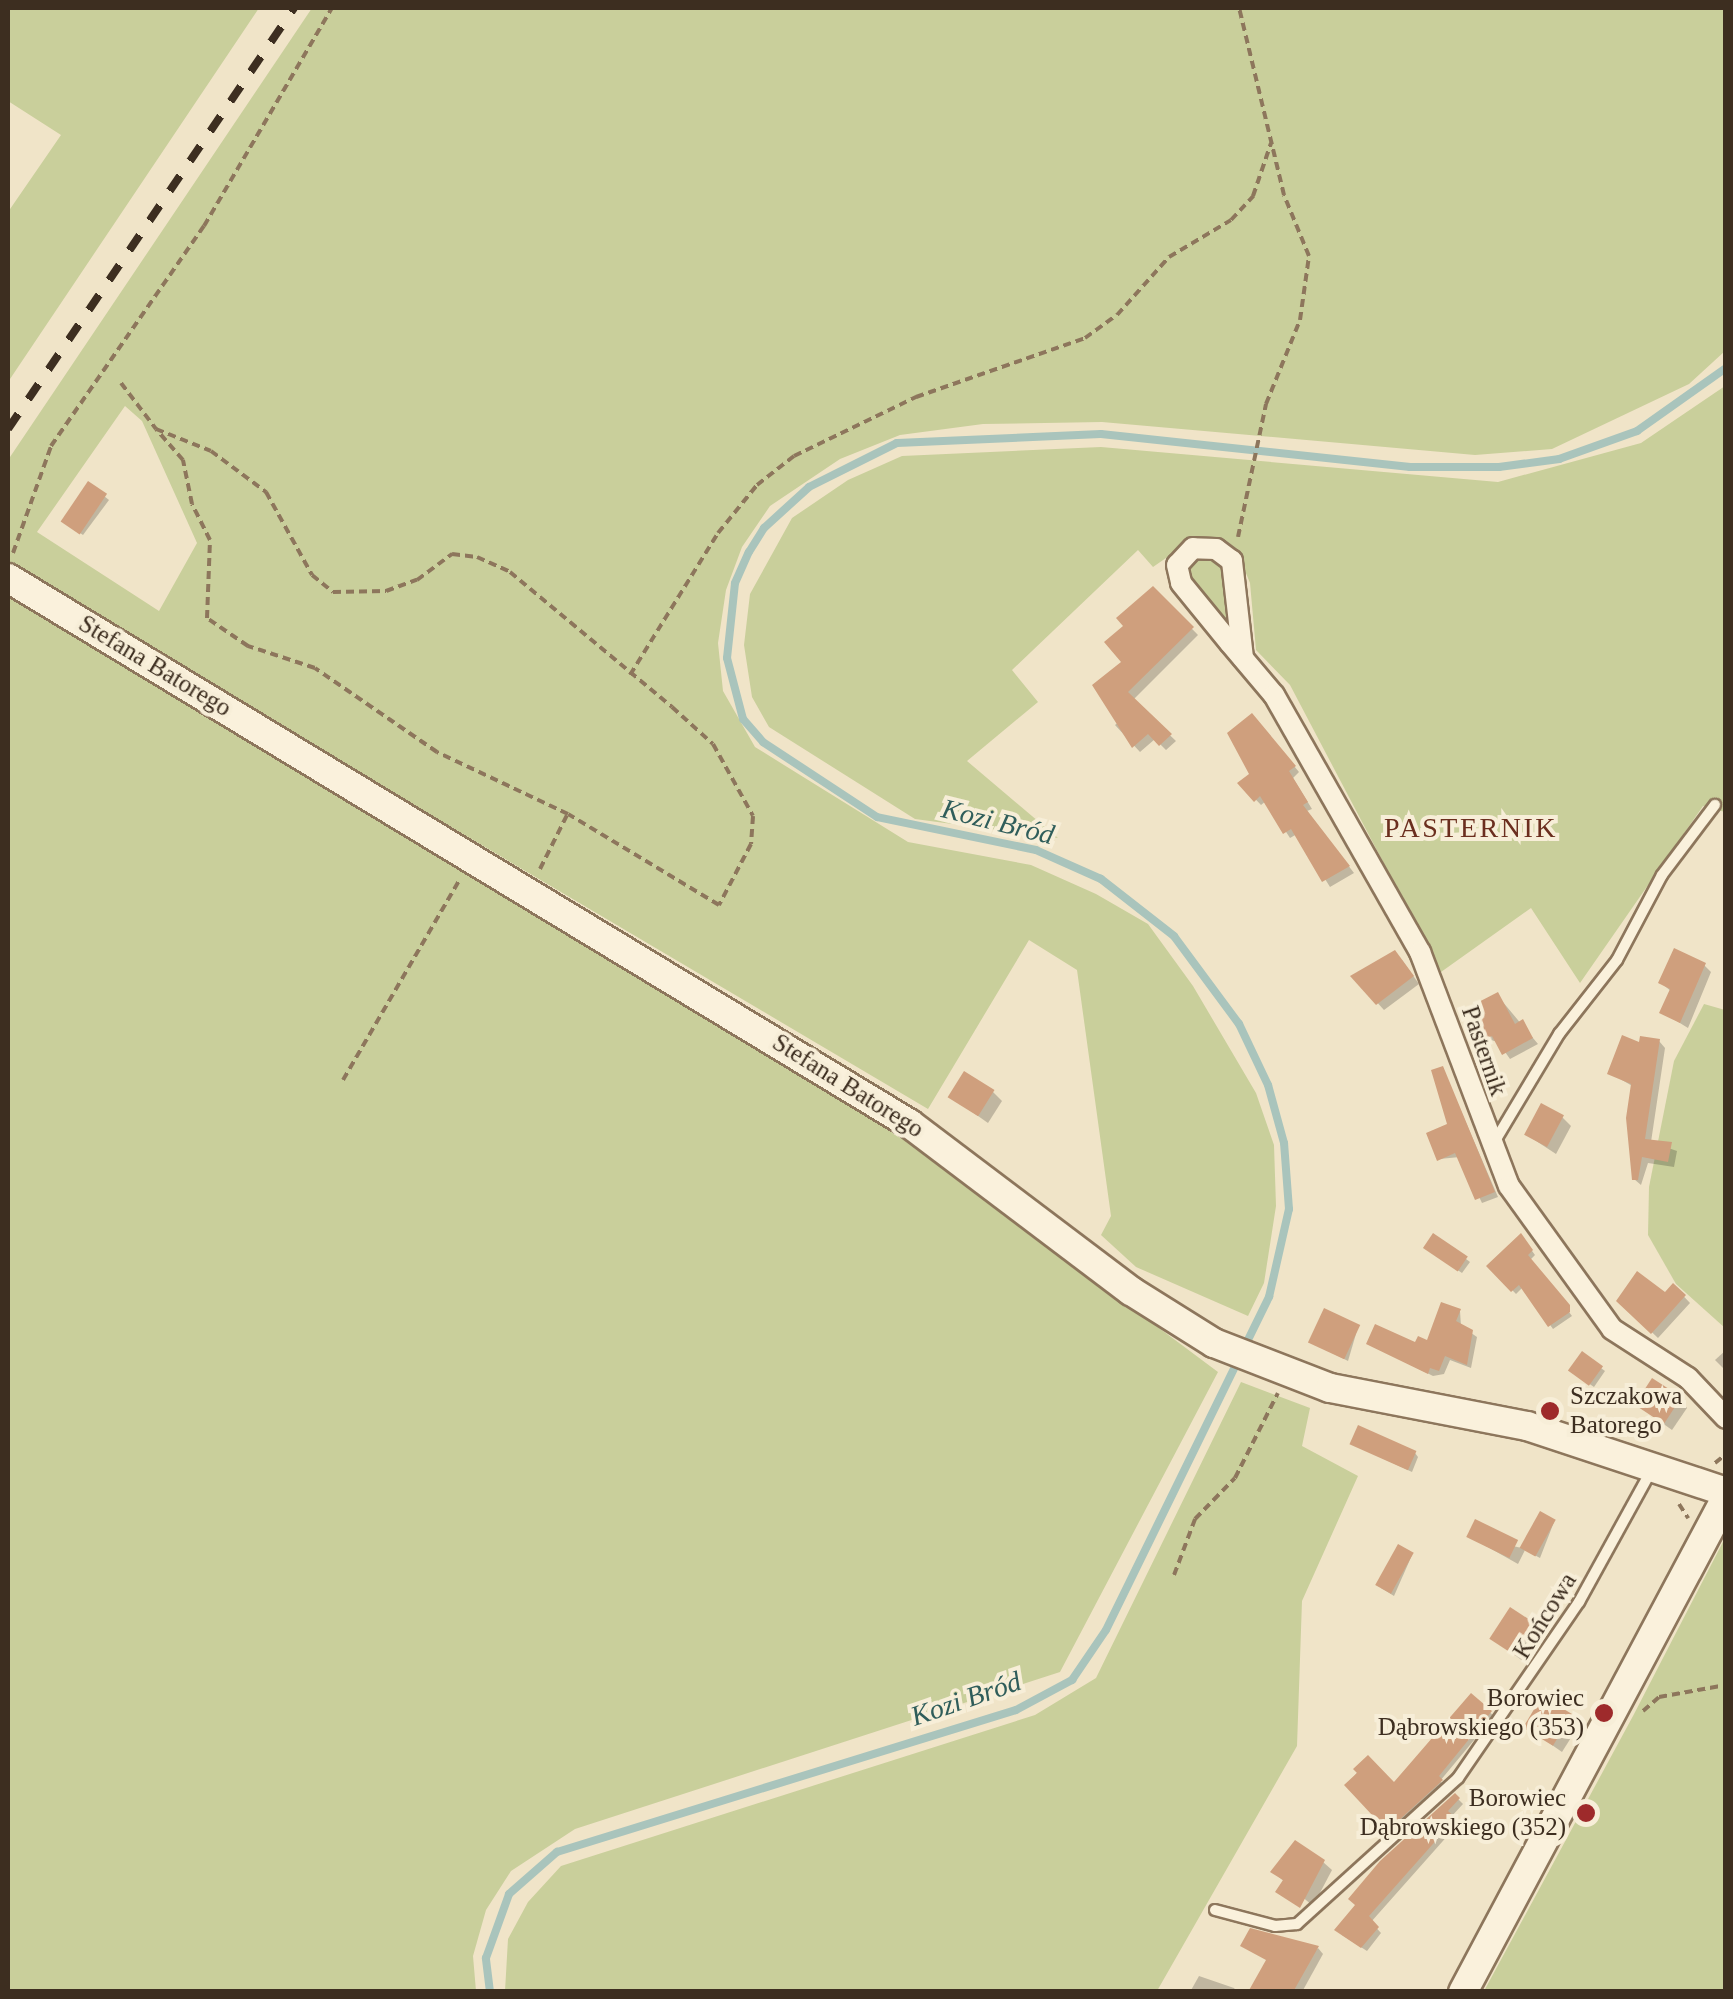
<!DOCTYPE html>
<meta charset="utf-8">
<style>
body{margin:0}
#map{position:relative;width:1733px;height:1999px;overflow:hidden;background:#f0e4c8;font-family:"Times New Roman",serif}
div>[style]{position:absolute}
[style*='--x']{left:calc(var(--x)*1px);top:calc(var(--y)*1px);width:calc(var(--w)*1px);rotate:calc(var(--a)*1deg)}
.green>*{inset:0;background:#c9cf9b}
.shadow>*{inset:0;background:#0003}
.stream>*{height:8px;margin:-4px;padding:0 4px;transform-origin:4px;border-radius:4px;background:#a9c4bc}
.building>*{inset:0;background:#cf9f7d;transform-origin:0 0}
.path>*{height:4px;margin-top:-2px;transform-origin:0;background:repeating-linear-gradient(90deg,#8d765c 0 8px,transparent 0 13px)}
.roads{filter:drop-shadow(2px 0 #8d765c) drop-shadow(-2px 0 #8d765c) drop-shadow(0 2px #8d765c) drop-shadow(0 -2px #8d765c)}
.lane>*{height:10px;margin:-5px;padding:0 5px;transform-origin:5px;border-radius:5px;background:#faf1dc}
.street>*{height:20px;margin:-10px;padding:0 10px;transform-origin:10px;border-radius:10px;background:#faf1dc}
.secondary>*{height:28px;margin:-14px;padding:0 14px;transform-origin:14px;border-radius:14px;background:#faf1dc}
.rail>*{height:8px;margin-top:-4px;transform-origin:0;background:repeating-linear-gradient(90deg,#3d2e20 0 18px,transparent 0 36px)}
.dots>*{width:28px;height:28px;translate:-50% -50%;box-sizing:border-box;border:5px solid #f7eed8;border-radius:50%}
span{translate:-50% -50%;white-space:nowrap;text-align:center;line-height:1.15;-webkit-text-stroke:8px #f7eed8;paint-order:stroke}
.street-label{font-size:25px;color:#3d2e20}
.poi-label{font-size:25px;color:#3d2e20}
.left{translate:0 -50%;text-align:left}
.right{translate:-100% -50%;text-align:right}
.water-label{font-size:28px;color:#2f5d5a;font-style:italic}
.neighbourhood-label{font-size:28px;color:#6b2e1e;letter-spacing:2.5px}
.frame{position:absolute;inset:0;border:10px solid #3d2e20;pointer-events:none}
</style>
<div id="map">
<div class="green">
<div style="clip-path:polygon(8px 8px,259px 8px,8px 382px,8px 212px,61px 135px,8px 101px)"></div>
<div style="clip-path:polygon(evenodd,312px 8px,1725px 8px,1725px 351px,1689px 384px,1552px 449px,1475px 455px,1102px 422px,983px 424px,900px 435px,840px 459px,770px 506px,742px 547px,726px 590px,718px 643px,723px 691px,755px 747px,908px 842px,1031px 865px,1096px 894px,1148px 924px,1193px 986px,1256px 1093px,1274px 1145px,1276px 1206px,1264px 1283px,1248px 1316px,1136px 1267px,1101px 1235px,1111px 1216px,1077px 970px,1029px 940px,928px 1109px,8px 565px,8px 460px,312px 8px,125px 406px,142px 421px,197px 543px,159px 611px,37px 532px,125px 406px)"></div>
<div style="clip-path:polygon(1725px 386px,1725px 812px,1703px 806px,1580px 983px,1531px 908px,1441px 972px,1290px 685px,1256px 650px,1250px 583px,1239px 556px,1192px 540px,1153px 567px,1138px 550px,1012px 670px,1038px 702px,967px 761px,1058px 838px,915px 819px,769px 727px,752px 697px,744px 645px,750px 594px,792px 518px,848px 480px,902px 456px,1101px 447px,1498px 482px,1641px 443px)"></div>
<div style="clip-path:polygon(1202px 554px,1224px 564px,1233px 629px,1189px 578px,1193px 559px)"></div>
<div style="clip-path:polygon(8px 592px,899px 1134px,1218px 1372px,1060px 1672px,575px 1829px,511px 1871px,486px 1910px,473px 1956px,476px 1991px,8px 1991px)"></div>
<div style="clip-path:polygon(1704px 1004px,1725px 1010px,1725px 1328px,1676px 1284px,1648px 1235px,1649px 1187px,1674px 1061px)"></div>
<div style="clip-path:polygon(1241px 1382px,1310px 1408px,1302px 1446px,1358px 1476px,1302px 1601px,1297px 1746px,1157px 1991px,505px 1991px,508px 1939px,528px 1902px,561px 1866px,1035px 1715px,1096px 1678px)"></div>
<div style="clip-path:polygon(1725px 1538px,1725px 1991px,1484px 1991px,1633px 1716px)"></div>
</div>
<div class="shadow">
<div style="clip-path:polygon(89px 484px,109px 500px,83px 535px,67px 524px)"></div>
<div style="clip-path:polygon(1153px 589px,1198px 635px,1133px 700px,1176px 741px,1166px 750px,1155px 739px,1140px 752px,1115px 725px,1122px 719px,1126px 626px)"></div>
<div style="clip-path:polygon(1257px 721px,1299px 772px,1293px 778px,1312px 809px,1307px 811px,1354px 873px,1330px 887px,1297px 834px,1290px 838px,1266px 801px,1261px 805px,1241px 784px,1252px 775px)"></div>
<div style="clip-path:polygon(1402px 960px,1419px 984px,1384px 1010px,1354px 977px)"></div>
<div style="clip-path:polygon(1704px 965px,1711px 972px,1688px 1028px,1662px 1012px,1672px 992px,1661px 983px)"></div>
<div style="clip-path:polygon(1497px 995px,1538px 1044px,1510px 1059px,1498px 1042px,1487px 1039px)"></div>
<div style="clip-path:polygon(1659px 1041px,1665px 1048px,1651px 1142px,1677px 1151px,1674px 1167px,1648px 1163px,1641px 1185px,1634px 1179px,1634px 1087px,1610px 1073px,1641px 1046px)"></div>
<div style="clip-path:polygon(1443px 1069px,1498px 1197px,1482px 1203px,1460px 1157px,1439px 1159px,1450px 1126px)"></div>
<div style="clip-path:polygon(993px 1092px,1002px 1101px,988px 1123px,951px 1097px)"></div>
<div style="clip-path:polygon(1562px 1117px,1571px 1126px,1556px 1154px,1527px 1135px)"></div>
<div style="clip-path:polygon(1524px 1240px,1535px 1255px,1530px 1260px,1572px 1316px,1553px 1329px,1523px 1287px,1516px 1294px,1490px 1267px)"></div>
<div style="clip-path:polygon(1430px 1251px,1466px 1259px,1470px 1262px,1462px 1273px)"></div>
<div style="clip-path:polygon(1674px 1286px,1690px 1303px,1658px 1338px,1619px 1301px,1665px 1295px)"></div>
<div style="clip-path:polygon(1460px 1311px,1461px 1326px,1477px 1337px,1471px 1368px,1450px 1360px,1444px 1374px,1433px 1376px,1369px 1344px,1429px 1343px)"></div>
<div style="clip-path:polygon(1358px 1327px,1348px 1361px,1311px 1342px)"></div>
<div style="clip-path:polygon(1726px 1350px,1726px 1371px,1715px 1360px)"></div>
<div style="clip-path:polygon(1583px 1355px,1605px 1371px,1594px 1387px,1575px 1374px)"></div>
<div style="clip-path:polygon(1679px 1399px,1687px 1408px,1672px 1430px,1637px 1405px)"></div>
<div style="clip-path:polygon(1352px 1444px,1415px 1453px,1418px 1457px,1412px 1472px)"></div>
<div style="clip-path:polygon(1554px 1522px,1540px 1558px,1525px 1550px,1518px 1564px,1470px 1537px,1522px 1548px)"></div>
<div style="clip-path:polygon(1412px 1555px,1394px 1596px,1381px 1588px)"></div>
<div style="clip-path:polygon(1534px 1626px,1542px 1634px,1524px 1662px,1493px 1639px)"></div>
<div style="clip-path:polygon(1472px 1697px,1494px 1716px,1440px 1781px,1444px 1785px,1392px 1832px,1347px 1785px,1368px 1759px,1394px 1786px)"></div>
<div style="clip-path:polygon(1570px 1716px,1579px 1725px,1562px 1752px,1526px 1727px)"></div>
<div style="clip-path:polygon(1455px 1796px,1463px 1804px,1451px 1817px,1458px 1824px,1371px 1922px,1381px 1933px,1367px 1951px,1342px 1935px)"></div>
<div style="clip-path:polygon(1323px 1862px,1332px 1870px,1313px 1906px,1273px 1872px)"></div>
<div style="clip-path:polygon(1318px 1948px,1323px 1954px,1302px 1992px,1274px 1992px)"></div>
<div style="clip-path:polygon(1199px 1976px,1234px 1988px,1237px 1992px,1190px 1992px)"></div>
</div>
<div class="stream">
<div style="--x:1245;--y:1346;--w:55;--a:-63.9"></div>
<div style="--x:1269;--y:1297;--w:90;--a:-77.2"></div>
<div style="--x:1289;--y:1209;--w:66;--a:-94.3"></div>
<div style="--x:1284;--y:1143;--w:60;--a:-105.4"></div>
<div style="--x:1268;--y:1085;--w:68;--a:-115.4"></div>
<div style="--x:1239;--y:1024;--w:109;--a:-126.5"></div>
<div style="--x:1174;--y:936;--w:93;--a:-142"></div>
<div style="--x:1101;--y:879;--w:71;--a:-156"></div>
<div style="--x:1036;--y:850;--w:162;--a:-168.3"></div>
<div style="--x:877;--y:817;--w:136;--a:-146.7"></div>
<div style="--x:763;--y:742;--w:30;--a:-131"></div>
<div style="--x:743;--y:719;--w:63;--a:-104.7"></div>
<div style="--x:727;--y:658;--w:75;--a:-83.9"></div>
<div style="--x:735;--y:583;--w:34;--a:-66"></div>
<div style="--x:749;--y:552;--w:28;--a:-58"></div>
<div style="--x:764;--y:528;--w:61;--a:-42.3"></div>
<div style="--x:809;--y:487;--w:98;--a:-26.6"></div>
<div style="--x:897;--y:443;--w:204;--a:-2.5"></div>
<div style="--x:1101;--y:434;--w:311;--a:6.1"></div>
<div style="--x:1410;--y:467;--w:89;--a:0"></div>
<div style="--x:1499;--y:467;--w:61;--a:-7.6"></div>
<div style="--x:1559;--y:459;--w:83;--a:-19.7"></div>
<div style="--x:1637;--y:431;--w:109;--a:-35.3"></div>
<div style="--x:490;--y:1992;--w:34;--a:-97"></div>
<div style="--x:486;--y:1958;--w:68;--a:-70.2"></div>
<div style="--x:509;--y:1894;--w:64;--a:-41.2"></div>
<div style="--x:557;--y:1852;--w:480;--a:-17.2"></div>
<div style="--x:1016;--y:1710;--w:64;--a:-28.2"></div>
<div style="--x:1072;--y:1680;--w:60;--a:-55.8"></div>
<div style="--x:1106;--y:1630;--w:302;--a:-63.9"></div>
</div>
<div class="building">
<div style="left:88px;top:481px;width:23px;height:49px;rotate:34deg"></div>
<div style="clip-path:polygon(1153px 586px,1194px 627px,1128px 692px,1172px 734px,1159px 746px,1148px 734px,1132px 748px,1092px 685px,1121px 662px,1104px 642px,1123px 626px,1116px 618px)"></div>
<div style="clip-path:polygon(1252px 713px,1296px 766px,1289px 771px,1308px 802px,1303px 805px,1350px 866px,1322px 882px,1291px 829px,1283px 834px,1260px 796px,1254px 802px,1237px 783px,1249px 774px,1227px 733px)"></div>
<div style="clip-path:polygon(1674px 948px,1706px 963px,1680px 1023px,1659px 1013px,1670px 989px,1658px 983px)"></div>
<div style="clip-path:polygon(1395px 950px,1414px 976px,1376px 1005px,1350px 976px)"></div>
<div style="clip-path:polygon(1498px 992px,1515px 1024px,1523px 1019px,1533px 1038px,1502px 1055px,1492px 1036px,1485px 1040px,1467px 1008px)"></div>
<div style="clip-path:polygon(1622px 1035px,1639px 1042px,1640px 1036px,1660px 1039px,1645px 1139px,1672px 1142px,1668px 1162px,1642px 1157px,1638px 1180px,1632px 1180px,1626px 1118px,1631px 1084px,1607px 1074px)"></div>
<div style="clip-path:polygon(1443px 1066px,1495px 1192px,1475px 1200px,1455px 1153px,1437px 1161px,1426px 1133px,1447px 1124px,1431px 1070px)"></div>
<div style="left:964px;top:1071px;width:36px;height:31px;rotate:32deg"></div>
<div style="left:1541px;top:1103px;width:26px;height:36px;rotate:28deg"></div>
<div style="left:1433px;top:1233px;width:42px;height:18px;rotate:34deg"></div>
<div style="clip-path:polygon(1521px 1233px,1533px 1250px,1528px 1255px,1570px 1305px,1570px 1312px,1548px 1327px,1519px 1285px,1511px 1292px,1486px 1266px)"></div>
<div style="clip-path:polygon(1637px 1271px,1665px 1292px,1673px 1283px,1686px 1295px,1651px 1334px,1616px 1301px)"></div>
<div style="clip-path:polygon(1441px 1302px,1461px 1309px,1456px 1321px,1473px 1330px,1467px 1365px,1445px 1356px,1439px 1371px,1430px 1368px,1428px 1374px,1366px 1344px,1375px 1324px,1415px 1342px,1418px 1336px,1427px 1340px)"></div>
<div style="left:1324px;top:1308px;width:40px;height:38px;rotate:25deg"></div>
<div style="left:1582px;top:1351px;width:26px;height:24px;rotate:36deg"></div>
<div style="left:1652px;top:1378px;width:35px;height:32px;rotate:33deg"></div>
<div style="left:1358px;top:1425px;width:64px;height:21px;rotate:24deg"></div>
<div style="left:1540px;top:1511px;width:18px;height:42px;rotate:29deg"></div>
<div style="left:1475px;top:1519px;width:48px;height:20px;rotate:26deg"></div>
<div style="left:1398px;top:1544px;width:18px;height:47px;rotate:29deg"></div>
<div style="left:1510px;top:1607px;width:31px;height:38px;rotate:33deg"></div>
<div style="clip-path:polygon(1471px 1693px,1492px 1711px,1439px 1776px,1443px 1780px,1387px 1831px,1344px 1785px,1357px 1773px,1353px 1769px,1368px 1755px,1394px 1782px)"></div>
<div style="left:1542px;top:1696px;width:35px;height:37px;rotate:31deg"></div>
<div style="clip-path:polygon(1455px 1793px,1460px 1798px,1448px 1811px,1456px 1818px,1369px 1916px,1379px 1927px,1361px 1948px,1334px 1930px,1355px 1905px,1348px 1899px,1380px 1861px)"></div>
<div style="clip-path:polygon(1295px 1840px,1325px 1860px,1300px 1908px,1275px 1892px,1283px 1880px,1270px 1872px)"></div>
<div style="clip-path:polygon(1250px 1928px,1319px 1946px,1293px 1992px,1248px 1992px,1266px 1960px,1240px 1946px)"></div>
</div>
<div class="path">
<div style="--x:121;--y:383;--w:58;--a:52.7"></div>
<div style="--x:156;--y:429;--w:59;--a:21.8"></div>
<div style="--x:211;--y:451;--w:69;--a:36.7"></div>
<div style="--x:266;--y:492;--w:95;--a:61"></div>
<div style="--x:312;--y:575;--w:27;--a:39"></div>
<div style="--x:333;--y:592;--w:53;--a:-1.1"></div>
<div style="--x:386;--y:591;--w:33;--a:-20"></div>
<div style="--x:417;--y:580;--w:44;--a:-36.6"></div>
<div style="--x:452;--y:554;--w:25;--a:7"></div>
<div style="--x:477;--y:557;--w:36;--a:24"></div>
<div style="--x:510;--y:572;--w:211;--a:39.8"></div>
<div style="--x:672;--y:707;--w:55;--a:42.1"></div>
<div style="--x:713;--y:744;--w:82;--a:60.9"></div>
<div style="--x:753;--y:816;--w:28;--a:94"></div>
<div style="--x:751;--y:844;--w:69;--a:117.7"></div>
<div style="--x:719;--y:905;--w:176;--a:-148.9"></div>
<div style="--x:568;--y:814;--w:145;--a:-154.7"></div>
<div style="--x:437;--y:752;--w:148;--a:-145.5"></div>
<div style="--x:315;--y:668;--w:71;--a:-161.8"></div>
<div style="--x:248;--y:646;--w:50;--a:-145.7"></div>
<div style="--x:207;--y:618;--w:78;--a:-87.8"></div>
<div style="--x:210;--y:540;--w:40;--a:-116.6"></div>
<div style="--x:192;--y:504;--w:45;--a:-101.6"></div>
<div style="--x:183;--y:460;--w:41;--a:-131.1"></div>
<div style="--x:1238;--y:537;--w:136;--a:-78.1"></div>
<div style="--x:1266;--y:404;--w:91;--a:-68"></div>
<div style="--x:1300;--y:320;--w:65;--a:-82"></div>
<div style="--x:1309;--y:256;--w:66;--a:-112.3"></div>
<div style="--x:1284;--y:195;--w:192;--a:-103.5"></div>
<div style="--x:13;--y:553;--w:114;--a:-70.4"></div>
<div style="--x:51;--y:446;--w:268;--a:-55.2"></div>
<div style="--x:204;--y:226;--w:253;--a:-59.6"></div>
<div style="--x:630;--y:675;--w:167;--a:-58.2"></div>
<div style="--x:718;--y:533;--w:62;--a:-50.9"></div>
<div style="--x:757;--y:485;--w:47;--a:-38.1"></div>
<div style="--x:794;--y:456;--w:136;--a:-25.8"></div>
<div style="--x:916;--y:397;--w:179;--a:-19.2"></div>
<div style="--x:1085;--y:338;--w:39;--a:-36"></div>
<div style="--x:1117;--y:315;--w:78;--a:-48.1"></div>
<div style="--x:1169;--y:257;--w:72;--a:-30.8"></div>
<div style="--x:1231;--y:220;--w:33;--a:-47"></div>
<div style="--x:1253;--y:196;--w:56;--a:-71.2"></div>
<div style="--x:540;--y:869;--w:60;--a:-63.4"></div>
<div style="--x:343;--y:1080;--w:230;--a:-59.8"></div>
<div style="--x:1715;--y:1463;--w:14;--a:-39"></div>
<div style="--x:1679;--y:1504;--w:17;--a:57"></div>
<div style="--x:1174;--y:1575;--w:60;--a:-69.4"></div>
<div style="--x:1195;--y:1519;--w:57;--a:-45.7"></div>
<div style="--x:1235;--y:1478;--w:95;--a:-63.2"></div>
<div style="--x:1643;--y:1711;--w:21;--a:-41"></div>
<div style="--x:1659;--y:1697;--w:68;--a:-10.2"></div>
</div>
<div class="roads">
<div class="lane">
<div style="--x:1492;--y:1146;--w:131;--a:-59.1"></div>
<div style="--x:1559;--y:1034;--w:94;--a:-51.9"></div>
<div style="--x:1617;--y:960;--w:96;--a:-62.1"></div>
<div style="--x:1662;--y:875;--w:88;--a:-52.9"></div>
<div style="--x:1215;--y:1910;--w:62;--a:14.9"></div>
<div style="--x:1275;--y:1926;--w:22;--a:-5"></div>
<div style="--x:1297;--y:1924;--w:217;--a:-42.2"></div>
<div style="--x:1458;--y:1778;--w:214;--a:-55.5"></div>
<div style="--x:1579;--y:1602;--w:149;--a:-61.2"></div>
</div>
<div class="street">
<div style="--x:1243;--y:658;--w:98;--a:-96.5"></div>
<div style="--x:1232;--y:561;--w:20;--a:-143"></div>
<div style="--x:1216;--y:549;--w:23;--a:-178"></div>
<div style="--x:1193;--y:548;--w:23;--a:133"></div>
<div style="--x:1177;--y:565;--w:18;--a:77"></div>
<div style="--x:1181;--y:583;--w:77;--a:50.8"></div>
<div style="--x:1230;--y:643;--w:68;--a:49.8"></div>
<div style="--x:1274;--y:695;--w:296;--a:60.4"></div>
<div style="--x:1420;--y:952;--w:250;--a:69.2"></div>
<div style="--x:1509;--y:1186;--w:176;--a:54.2"></div>
<div style="--x:1612;--y:1329;--w:90;--a:32.8"></div>
<div style="--x:1688;--y:1378;--w:55;--a:46.5"></div>
</div>
<div class="secondary">
<div style="--x:8;--y:578;--w:1054;--a:31.19"></div>
<div style="--x:910;--y:1124;--w:277;--a:37.1"></div>
<div style="--x:1131;--y:1291;--w:98;--a:32.1"></div>
<div style="--x:1214;--y:1343;--w:124;--a:21.2"></div>
<div style="--x:1330;--y:1388;--w:201;--a:10.9"></div>
<div style="--x:1527;--y:1426;--w:210;--a:18.3"></div>
<div style="--x:1463;--y:1992;--w:560;--a:-61.97"></div>
</div>
</div>
<div class="rail">
<div style="--x:8;--y:429;--w:509;--a:-55.81"></div>
</div>
<div class="dots">
<div style="left:1550px;top:1411px;background:#9e2a2b"></div>
<div style="left:1604px;top:1713px;background:#9e2a2b"></div>
<div style="left:1586px;top:1813px;background:#9e2a2b"></div>
</div>
<div class="street-label">
<span style="left:155px;top:666px;rotate:31deg">Stefana Batorego</span>
<span style="left:1484px;top:1051px;rotate:71deg">Pasternik</span>
<span style="left:848px;top:1086px;rotate:32deg">Stefana Batorego</span>
<span style="left:1545px;top:1616px;rotate:-58deg">Końcowa</span>
</div>
<div class="poi-label">
<span class="left" style="left:1570px;top:1411px">Szczakowa<br>Batorego</span>
<span class="right" style="left:1584px;top:1713px">Borowiec<br>Dąbrowskiego (353)</span>
<span class="right" style="left:1566px;top:1813px">Borowiec<br>Dąbrowskiego (352)</span>
</div>
<div class="water-label">
<span style="left:998px;top:822px;rotate:14deg">Kozi Bród</span>
<span style="left:966px;top:1699px;rotate:-19deg">Kozi Bród</span>
</div>
<div class="neighbourhood-label">
<span style="left:1471px;top:828px">PASTERNIK</span>
</div>
<div class="frame"></div>
</div>
